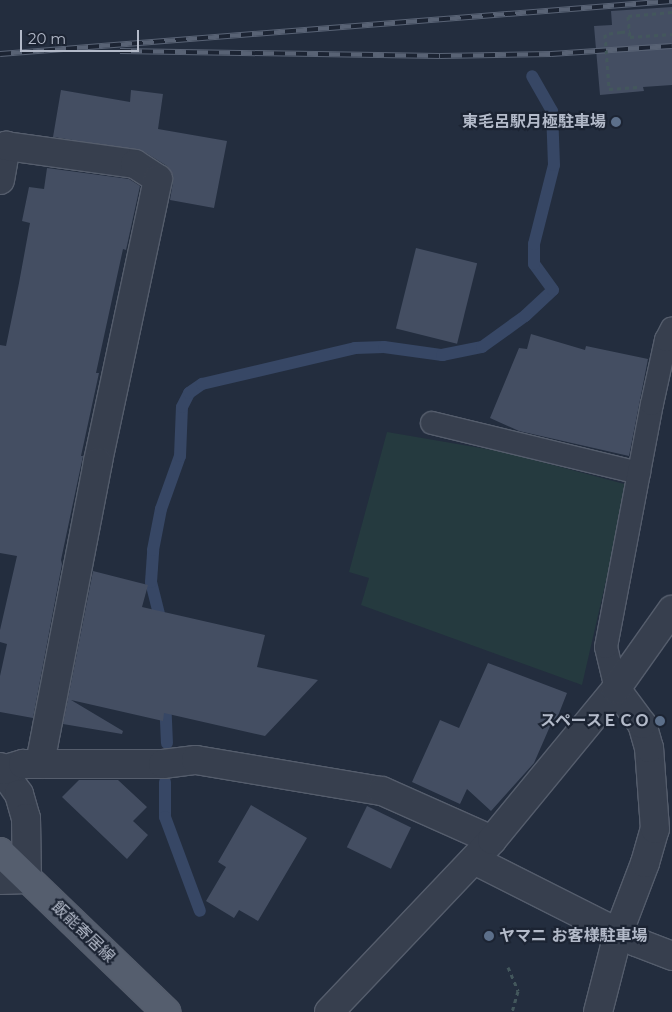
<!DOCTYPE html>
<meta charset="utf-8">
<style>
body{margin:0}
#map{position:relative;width:672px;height:1012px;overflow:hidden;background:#232d3e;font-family:Montserrat,"Noto Sans JP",sans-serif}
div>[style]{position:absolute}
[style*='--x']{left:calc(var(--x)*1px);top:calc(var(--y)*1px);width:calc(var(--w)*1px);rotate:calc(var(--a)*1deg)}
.green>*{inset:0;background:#253a3f}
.stream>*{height:12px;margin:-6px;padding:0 6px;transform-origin:6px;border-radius:6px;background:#374765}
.building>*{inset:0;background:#444e62;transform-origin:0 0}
.path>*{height:3px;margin-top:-1.5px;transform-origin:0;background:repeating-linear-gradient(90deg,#43575c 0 4px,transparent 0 8px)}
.roads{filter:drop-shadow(1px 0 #555d6c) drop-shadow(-1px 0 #555d6c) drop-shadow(0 1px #555d6c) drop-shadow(0 -1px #555d6c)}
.service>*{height:22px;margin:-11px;padding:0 11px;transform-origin:11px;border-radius:11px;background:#373f4e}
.minor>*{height:28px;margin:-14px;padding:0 14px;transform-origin:14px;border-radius:14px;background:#373f4e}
.tertiary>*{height:28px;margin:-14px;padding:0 14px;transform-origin:14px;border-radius:14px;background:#373f4e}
.primary>*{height:28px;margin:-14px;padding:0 14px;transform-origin:14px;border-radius:14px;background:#555e6e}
.rail>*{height:5.5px;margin-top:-2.75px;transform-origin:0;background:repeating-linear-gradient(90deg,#1c2433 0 11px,#596375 0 22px);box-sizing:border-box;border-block:1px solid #596375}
.path-bridge>*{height:3px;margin-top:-1.5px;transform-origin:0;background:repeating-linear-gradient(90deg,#43575c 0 4px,transparent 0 8px)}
.dots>*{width:14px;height:14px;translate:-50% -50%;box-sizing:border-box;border:2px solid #1c2433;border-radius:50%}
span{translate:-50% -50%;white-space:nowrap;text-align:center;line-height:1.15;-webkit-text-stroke:4.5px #1c2433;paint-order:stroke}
.poi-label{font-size:16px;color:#b3bac9;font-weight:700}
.right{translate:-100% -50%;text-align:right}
.left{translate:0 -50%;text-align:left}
.street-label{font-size:16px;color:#b3bac9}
.scale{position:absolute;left:20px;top:30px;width:119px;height:22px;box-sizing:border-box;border:2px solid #b3bac9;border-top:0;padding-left:6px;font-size:15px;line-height:18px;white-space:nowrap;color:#b3bac9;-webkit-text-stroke:4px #1c2433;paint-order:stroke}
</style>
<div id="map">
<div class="green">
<div style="clip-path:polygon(387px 432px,504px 452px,628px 485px,582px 685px,361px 605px,369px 578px,349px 572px)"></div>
</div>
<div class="stream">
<div style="--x:162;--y:626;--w:45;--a:-104"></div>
<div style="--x:151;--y:582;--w:32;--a:-86"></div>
<div style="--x:153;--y:550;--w:42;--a:-79"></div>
<div style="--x:161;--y:509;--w:56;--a:-70.3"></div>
<div style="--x:180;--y:456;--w:49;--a:-87.7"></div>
<div style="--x:182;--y:407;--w:16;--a:-63"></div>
<div style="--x:189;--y:393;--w:16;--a:-35"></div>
<div style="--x:202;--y:384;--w:157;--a:-13.2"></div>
<div style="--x:355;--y:348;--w:29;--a:-2"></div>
<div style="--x:384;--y:347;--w:59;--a:7.9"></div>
<div style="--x:442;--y:355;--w:41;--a:-11.3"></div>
<div style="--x:482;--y:347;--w:53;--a:-35.8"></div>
<div style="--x:525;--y:316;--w:38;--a:-43"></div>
<div style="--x:553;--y:290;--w:32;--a:-126"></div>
<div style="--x:534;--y:264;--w:20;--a:-90"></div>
<div style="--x:534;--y:244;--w:81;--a:-75.8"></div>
<div style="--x:554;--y:165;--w:54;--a:-92.1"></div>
<div style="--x:552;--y:111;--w:40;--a:-119.7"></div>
<div style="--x:165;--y:698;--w:45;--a:87.5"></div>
<div style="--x:165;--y:782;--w:35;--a:90"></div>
<div style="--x:165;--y:817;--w:100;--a:69.6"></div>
</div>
<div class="building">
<div style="clip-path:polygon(672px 7px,672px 85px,643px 87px,644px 91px,600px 95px,594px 26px,612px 25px,611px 11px)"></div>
<div style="clip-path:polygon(61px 90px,130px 102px,131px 90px,163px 94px,158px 129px,227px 141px,214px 208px,170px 200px,173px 182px,172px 173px,167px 166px,143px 151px,53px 137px)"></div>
<div style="clip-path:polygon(47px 168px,129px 179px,140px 186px,126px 250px,123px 249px,96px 373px,99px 373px,81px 456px,83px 456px,61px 560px,62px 564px,33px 718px,0 712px,0 676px,7px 644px,0 642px,0 630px,17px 556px,0 553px,0 345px,6px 346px,19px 283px,30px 223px,22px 221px,29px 187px,44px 189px)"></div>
<div style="left:416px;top:248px;width:63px;height:83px;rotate:14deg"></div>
<div style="clip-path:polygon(531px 334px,585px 350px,586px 346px,648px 359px,629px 456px,519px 431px,490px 418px,519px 348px,527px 349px)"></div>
<div style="clip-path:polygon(93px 571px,148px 585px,142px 607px,265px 635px,257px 667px,318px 680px,265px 736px,164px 713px,163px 721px,71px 700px,123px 731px,122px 734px,63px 724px)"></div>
<div style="clip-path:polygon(488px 663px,567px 693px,554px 726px,551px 724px,534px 763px,491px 811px,467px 789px,460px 804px,412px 782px,440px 720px,459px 728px)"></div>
<div style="clip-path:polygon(79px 780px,118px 780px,147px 807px,133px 821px,148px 835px,127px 859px,62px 797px)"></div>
<div style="clip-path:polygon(251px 805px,307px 838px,258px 921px,239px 910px,234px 918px,206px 901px,226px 867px,218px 862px)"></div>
<div style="left:367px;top:806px;width:49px;height:46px;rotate:26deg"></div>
</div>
<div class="path">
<div style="--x:672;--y:12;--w:44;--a:174.8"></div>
<div style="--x:628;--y:16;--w:21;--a:85"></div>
<div style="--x:630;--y:37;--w:42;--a:-4.1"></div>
<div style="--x:621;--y:32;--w:9;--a:-6"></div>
<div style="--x:508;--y:967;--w:26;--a:67"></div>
<div style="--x:518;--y:991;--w:22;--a:106"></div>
</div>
<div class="roads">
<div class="service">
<div style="--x:432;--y:423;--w:213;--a:13.6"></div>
<div style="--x:616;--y:689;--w:43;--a:-103.4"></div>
<div style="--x:606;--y:647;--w:247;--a:-79.3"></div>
<div style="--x:652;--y:404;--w:66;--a:-77.7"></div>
<div style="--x:666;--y:340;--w:13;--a:-63"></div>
</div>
<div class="minor">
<div style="--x:0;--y:180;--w:35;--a:-80"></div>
<div style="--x:6;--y:146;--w:130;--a:7.9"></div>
<div style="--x:135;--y:164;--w:27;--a:33"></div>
<div style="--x:158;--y:179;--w:289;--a:102"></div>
<div style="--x:98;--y:462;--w:307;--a:100.9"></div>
<div style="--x:0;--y:767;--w:33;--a:55"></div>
<div style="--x:19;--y:794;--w:25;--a:74"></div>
<div style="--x:26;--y:818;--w:61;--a:89.1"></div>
<div style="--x:27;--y:879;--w:27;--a:178"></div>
<div style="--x:3;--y:770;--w:21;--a:-17"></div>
<div style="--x:23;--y:764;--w:140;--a:0"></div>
<div style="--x:163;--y:764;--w:33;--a:-7"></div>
<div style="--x:196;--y:760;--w:189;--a:9.5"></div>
<div style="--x:382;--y:791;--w:120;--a:24"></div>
<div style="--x:474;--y:860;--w:182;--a:26.8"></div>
<div style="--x:636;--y:942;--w:39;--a:21"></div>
<div style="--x:598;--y:1012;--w:81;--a:-75.6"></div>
<div style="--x:618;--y:934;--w:76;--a:-69.2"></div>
<div style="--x:645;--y:863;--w:35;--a:-74"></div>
<div style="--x:655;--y:829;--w:81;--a:-94.2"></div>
<div style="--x:649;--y:748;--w:25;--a:-106"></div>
<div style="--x:642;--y:724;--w:44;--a:-126.6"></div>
</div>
<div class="tertiary">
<div style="--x:329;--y:1012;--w:237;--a:-46.5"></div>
<div style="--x:492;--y:840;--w:195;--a:-50.6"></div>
<div style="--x:616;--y:689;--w:97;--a:-54.7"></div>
</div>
<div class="primary">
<div style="--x:0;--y:852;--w:231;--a:43.9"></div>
</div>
</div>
<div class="rail">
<div style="--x:120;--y:51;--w:320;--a:0.9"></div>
<div style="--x:440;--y:56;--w:111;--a:-1"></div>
<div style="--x:551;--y:54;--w:121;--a:-3.8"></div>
<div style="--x:0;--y:54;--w:674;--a:-4.51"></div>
</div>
<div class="path-bridge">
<div style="--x:621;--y:32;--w:16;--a:173"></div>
<div style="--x:605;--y:34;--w:55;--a:85.8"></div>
<div style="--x:609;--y:89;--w:29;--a:-4"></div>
</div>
<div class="dots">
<div style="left:616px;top:122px;background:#5c6f8a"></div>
<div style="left:660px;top:721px;background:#5c6f8a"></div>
<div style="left:489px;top:936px;background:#5c6f8a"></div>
</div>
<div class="poi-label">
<span class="right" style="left:606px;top:122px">東毛呂駅月極駐車場</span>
<span class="right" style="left:650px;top:721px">スペースＥＣＯ</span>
<span class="left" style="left:499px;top:936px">ヤマニ お客様駐車場</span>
</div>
<div class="street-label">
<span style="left:83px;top:932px;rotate:44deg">飯能寄居線</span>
</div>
<div class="scale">20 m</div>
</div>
